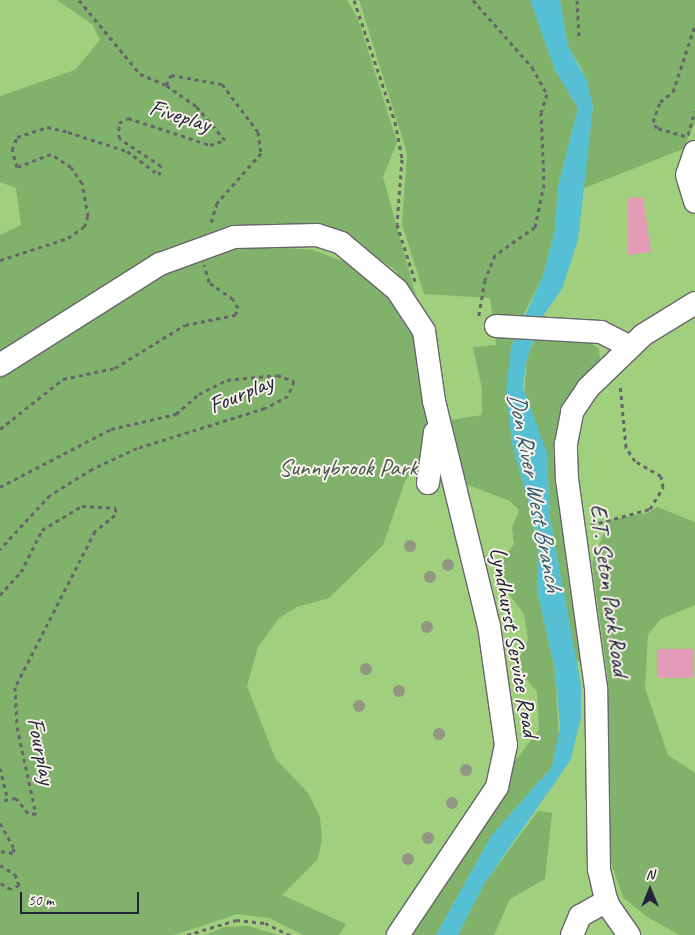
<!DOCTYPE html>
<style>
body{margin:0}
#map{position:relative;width:695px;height:935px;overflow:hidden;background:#ebe1c0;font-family:Caveat,sans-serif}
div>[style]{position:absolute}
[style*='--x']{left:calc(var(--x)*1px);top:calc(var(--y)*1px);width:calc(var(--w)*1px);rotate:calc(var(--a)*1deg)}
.green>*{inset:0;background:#a0cf7d;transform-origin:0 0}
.forest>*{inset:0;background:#80b26c}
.water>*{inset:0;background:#56bfd3}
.building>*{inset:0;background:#e39bb7;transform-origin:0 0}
.path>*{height:3px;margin-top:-1.5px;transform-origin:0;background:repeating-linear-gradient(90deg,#68656a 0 4px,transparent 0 8px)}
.roads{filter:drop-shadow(1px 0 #68656a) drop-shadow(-1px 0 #68656a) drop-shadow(0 1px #68656a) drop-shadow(0 -1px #68656a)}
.minor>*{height:22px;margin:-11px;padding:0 11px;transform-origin:11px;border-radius:11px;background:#fff}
.trees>*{width:12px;height:12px;margin:-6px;border-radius:50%;background:#919582}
span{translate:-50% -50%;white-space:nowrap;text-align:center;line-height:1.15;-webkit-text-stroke:4px #f7f3e8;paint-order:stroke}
.street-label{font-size:24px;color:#22223b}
.park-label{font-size:24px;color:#48564f}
.water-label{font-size:25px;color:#345970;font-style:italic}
.north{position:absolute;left:625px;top:865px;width:50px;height:50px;-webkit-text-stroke:4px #f7f3e8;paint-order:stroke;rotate:0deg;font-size:14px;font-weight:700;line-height:20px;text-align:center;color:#22223b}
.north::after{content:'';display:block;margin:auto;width:18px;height:22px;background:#22223b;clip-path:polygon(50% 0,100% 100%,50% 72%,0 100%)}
.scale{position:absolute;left:20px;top:892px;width:119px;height:22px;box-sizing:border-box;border:2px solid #22223b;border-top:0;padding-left:6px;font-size:15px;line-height:18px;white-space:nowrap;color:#22223b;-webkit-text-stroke:4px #f7f3e8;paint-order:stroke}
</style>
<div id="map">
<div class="green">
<div style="left:0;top:0;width:695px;height:935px"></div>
</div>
<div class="forest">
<div style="clip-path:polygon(57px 0,347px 0,358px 19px,397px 142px,383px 177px,416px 296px,395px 270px,341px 232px,210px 236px,0 353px,0 235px,21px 225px,16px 188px,0 182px,0 96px,75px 70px,100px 40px,92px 24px)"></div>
<div style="clip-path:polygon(359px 0,530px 0,537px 9px,555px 70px,578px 108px,558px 187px,555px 230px,543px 276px,521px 320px,493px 319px,490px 298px,424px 294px,402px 224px,407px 153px)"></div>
<div style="clip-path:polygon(560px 0,695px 0,695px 123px,683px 149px,582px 189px,593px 107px,582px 69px,568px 46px)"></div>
<div style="clip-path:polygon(237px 244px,313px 250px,354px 265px,379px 284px,414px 330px,425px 385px,429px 449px,405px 481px,383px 545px,329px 598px,297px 607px,279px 618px,258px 647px,247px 686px,275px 758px,308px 793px,320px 817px,322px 840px,318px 859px,282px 895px,346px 924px,339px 935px,303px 935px,269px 918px,237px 914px,174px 935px,0 935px,0 375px,163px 274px)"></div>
<div style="clip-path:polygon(495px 332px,517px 333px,531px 521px,539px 544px,537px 590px,555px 670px,559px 741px,552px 767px,491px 836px,436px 935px,402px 935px,510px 767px,539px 730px,537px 692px,516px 666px,528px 640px,524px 614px,506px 590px,500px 562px,514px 544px,512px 528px,519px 510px,510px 501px,460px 482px,445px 421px,482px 415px,482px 389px,473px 347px,496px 345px)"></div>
<div style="clip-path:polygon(536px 336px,589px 342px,599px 349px,600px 362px,572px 395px,588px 669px,573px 658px,550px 518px,547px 453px,524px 400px,527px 358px)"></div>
<div style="clip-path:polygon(657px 507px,695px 522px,695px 605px,661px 619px,648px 634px,645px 688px,668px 755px,695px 773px,695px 935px,680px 935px,647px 917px,623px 897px,611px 863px,608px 680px,592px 563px,609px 520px,648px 513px)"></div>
<div style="clip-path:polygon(538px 811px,552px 813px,545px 879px,510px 899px,494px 935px,458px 935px,484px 884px)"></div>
<div style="clip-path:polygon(248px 926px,278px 935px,205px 935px,224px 927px)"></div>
</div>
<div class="water">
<div style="clip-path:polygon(530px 0,560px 0,568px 46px,587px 81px,593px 107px,578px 240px,562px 289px,542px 317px,527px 358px,523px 387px,547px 453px,550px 518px,581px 685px,581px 718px,570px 761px,484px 884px,458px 935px,436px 935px,491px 836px,552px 767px,560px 727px,555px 670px,537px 590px,539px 544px,512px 443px,506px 392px,511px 347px,543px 276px,555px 230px,558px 187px,578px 108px,555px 70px)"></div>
</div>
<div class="building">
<div style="clip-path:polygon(643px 197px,651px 252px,627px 255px,627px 198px)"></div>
<div style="left:657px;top:649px;width:37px;height:29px"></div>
</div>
<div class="path">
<div style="--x:79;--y:0;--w:96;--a:50.5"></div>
<div style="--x:140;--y:74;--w:28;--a:23"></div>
<div style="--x:354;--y:0;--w:129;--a:71.4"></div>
<div style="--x:395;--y:122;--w:38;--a:79"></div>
<div style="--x:402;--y:159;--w:65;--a:94.4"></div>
<div style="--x:397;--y:224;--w:60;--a:72.5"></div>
<div style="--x:473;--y:0;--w:89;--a:48.6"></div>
<div style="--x:532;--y:67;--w:31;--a:61"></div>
<div style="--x:547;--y:94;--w:19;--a:108"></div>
<div style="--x:541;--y:112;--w:72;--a:87.6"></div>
<div style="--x:544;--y:184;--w:44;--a:101.8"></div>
<div style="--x:535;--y:227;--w:49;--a:145"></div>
<div style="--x:495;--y:255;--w:27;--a:112"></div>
<div style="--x:485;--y:280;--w:40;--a:100"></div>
<div style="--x:577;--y:0;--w:39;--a:87"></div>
<div style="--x:688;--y:135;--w:25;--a:-74"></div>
<div style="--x:685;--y:136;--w:29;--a:-164"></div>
<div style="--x:657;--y:128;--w:7;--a:-124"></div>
<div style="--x:653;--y:122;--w:21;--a:-71"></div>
<div style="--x:660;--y:102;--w:16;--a:-38"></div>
<div style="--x:673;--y:92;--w:71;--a:-71.8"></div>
<div style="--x:0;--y:260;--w:71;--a:-17.9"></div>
<div style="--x:68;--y:238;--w:19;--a:-35"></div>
<div style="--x:84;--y:227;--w:12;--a:-70"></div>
<div style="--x:88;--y:216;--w:34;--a:-100"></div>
<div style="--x:82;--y:183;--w:19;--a:-125"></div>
<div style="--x:71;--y:167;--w:24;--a:-147"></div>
<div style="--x:51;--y:154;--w:36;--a:159"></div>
<div style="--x:17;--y:167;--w:18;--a:-106"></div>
<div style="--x:12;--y:150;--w:14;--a:-69"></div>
<div style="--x:17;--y:137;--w:32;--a:-18"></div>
<div style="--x:47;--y:127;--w:22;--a:13"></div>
<div style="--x:68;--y:132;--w:62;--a:17.9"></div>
<div style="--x:127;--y:151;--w:40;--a:37"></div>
<div style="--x:159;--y:175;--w:9;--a:-77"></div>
<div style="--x:161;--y:166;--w:50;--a:-146.3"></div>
<div style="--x:119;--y:138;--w:15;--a:-90"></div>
<div style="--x:119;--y:123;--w:10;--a:-29"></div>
<div style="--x:128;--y:118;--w:86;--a:18.2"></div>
<div style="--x:210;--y:145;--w:16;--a:-18"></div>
<div style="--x:225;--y:140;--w:45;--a:-130.5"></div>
<div style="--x:196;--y:106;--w:37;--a:-145"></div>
<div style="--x:166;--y:85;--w:11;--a:-63"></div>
<div style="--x:171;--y:75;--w:52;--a:10"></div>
<div style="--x:222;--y:84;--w:60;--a:53.1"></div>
<div style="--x:258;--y:132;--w:21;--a:82"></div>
<div style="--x:261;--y:153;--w:67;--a:131.3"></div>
<div style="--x:217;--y:203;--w:24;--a:107"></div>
<div style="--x:0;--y:429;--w:80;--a:-38.4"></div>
<div style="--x:63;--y:379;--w:53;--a:-11.9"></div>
<div style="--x:115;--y:368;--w:82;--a:-31.6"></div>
<div style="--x:185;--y:325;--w:51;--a:-11.3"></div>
<div style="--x:235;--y:315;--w:8;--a:-67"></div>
<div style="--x:238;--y:308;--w:10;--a:-119"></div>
<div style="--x:233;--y:299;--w:29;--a:-145"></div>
<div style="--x:209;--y:282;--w:18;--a:-106"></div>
<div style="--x:0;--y:487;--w:125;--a:-27.6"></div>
<div style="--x:111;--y:429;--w:67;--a:-13"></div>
<div style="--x:176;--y:414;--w:30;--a:-41"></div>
<div style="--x:199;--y:394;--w:31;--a:-27"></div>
<div style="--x:227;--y:380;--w:50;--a:-5.7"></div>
<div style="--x:277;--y:375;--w:18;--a:19"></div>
<div style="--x:294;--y:381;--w:16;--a:112"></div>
<div style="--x:288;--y:396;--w:26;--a:152"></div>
<div style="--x:265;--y:408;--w:134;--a:162.6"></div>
<div style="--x:137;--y:448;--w:50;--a:155"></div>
<div style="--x:92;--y:469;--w:49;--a:148.2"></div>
<div style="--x:50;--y:495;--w:74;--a:132.8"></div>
<div style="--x:591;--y:525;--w:61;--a:-15.2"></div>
<div style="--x:650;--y:509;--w:26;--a:-59"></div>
<div style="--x:663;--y:487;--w:11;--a:-100"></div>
<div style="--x:661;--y:476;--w:30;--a:-150"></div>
<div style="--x:635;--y:461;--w:17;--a:-123"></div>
<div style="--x:626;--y:447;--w:64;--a:-95.4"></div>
<div style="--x:0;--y:595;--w:31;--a:-48"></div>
<div style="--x:21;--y:572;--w:47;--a:-63.4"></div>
<div style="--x:42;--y:530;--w:47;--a:-31"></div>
<div style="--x:82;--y:506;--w:34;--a:3"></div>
<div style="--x:116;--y:508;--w:7;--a:98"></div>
<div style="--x:115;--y:515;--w:26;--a:141"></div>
<div style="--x:95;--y:531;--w:175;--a:117.1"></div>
<div style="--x:15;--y:687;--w:40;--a:87.1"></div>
<div style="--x:17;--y:727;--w:89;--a:77.7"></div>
<div style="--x:36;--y:814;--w:8;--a:-173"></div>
<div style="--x:28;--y:813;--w:19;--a:-129"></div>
<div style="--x:16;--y:798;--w:16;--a:169"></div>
<div style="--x:0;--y:768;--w:29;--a:76"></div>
<div style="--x:0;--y:823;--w:29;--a:61"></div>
<div style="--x:14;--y:848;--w:5;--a:101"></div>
<div style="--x:13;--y:853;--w:13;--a:-171"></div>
<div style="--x:0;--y:865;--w:17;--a:31"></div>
<div style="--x:15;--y:874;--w:12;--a:70"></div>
<div style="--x:19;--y:885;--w:9;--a:153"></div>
<div style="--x:11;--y:889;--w:13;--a:-151"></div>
<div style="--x:187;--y:935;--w:51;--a:-17"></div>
<div style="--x:236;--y:920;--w:29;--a:6"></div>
<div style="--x:265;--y:923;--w:28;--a:26"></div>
</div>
<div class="roads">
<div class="minor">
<div style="--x:695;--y:152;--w:24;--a:109"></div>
<div style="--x:687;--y:175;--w:28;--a:73"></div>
<div style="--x:496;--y:326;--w:105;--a:3.3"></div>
<div style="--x:601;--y:332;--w:31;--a:27"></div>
<div style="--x:0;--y:365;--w:189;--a:-32.3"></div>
<div style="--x:160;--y:264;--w:79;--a:-20"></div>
<div style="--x:234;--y:237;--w:83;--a:-1.4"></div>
<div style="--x:317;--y:235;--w:25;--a:18"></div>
<div style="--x:341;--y:243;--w:73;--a:40"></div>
<div style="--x:397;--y:290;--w:49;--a:56.6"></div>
<div style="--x:424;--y:331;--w:71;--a:81.9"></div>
<div style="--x:434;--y:401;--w:232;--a:76.3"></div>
<div style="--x:489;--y:626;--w:120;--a:81.9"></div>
<div style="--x:506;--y:745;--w:43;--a:102.1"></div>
<div style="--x:497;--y:787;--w:178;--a:123.8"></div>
<div style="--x:428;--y:483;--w:51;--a:-82.2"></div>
<div style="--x:572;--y:935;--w:21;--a:-67"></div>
<div style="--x:580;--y:916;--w:31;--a:-29"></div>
<div style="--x:629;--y:935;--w:38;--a:-125"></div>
<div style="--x:607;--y:904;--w:35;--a:-103"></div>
<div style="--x:599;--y:870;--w:182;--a:-90.9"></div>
<div style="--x:596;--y:688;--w:210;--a:-97.9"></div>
<div style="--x:567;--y:480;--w:36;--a:-92"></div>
<div style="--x:566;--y:444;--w:33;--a:-79"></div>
<div style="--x:572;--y:412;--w:29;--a:-56"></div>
<div style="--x:588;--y:388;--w:76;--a:-43.9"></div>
<div style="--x:643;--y:335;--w:61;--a:-31.6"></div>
</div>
</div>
<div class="trees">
<div style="left:410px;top:546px"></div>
<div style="left:448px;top:565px"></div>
<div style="left:430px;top:577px"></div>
<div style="left:427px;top:627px"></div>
<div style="left:366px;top:669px"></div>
<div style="left:399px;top:691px"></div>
<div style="left:359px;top:706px"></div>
<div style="left:439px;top:734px"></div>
<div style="left:466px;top:770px"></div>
<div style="left:452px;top:803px"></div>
<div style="left:428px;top:838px"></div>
<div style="left:408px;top:859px"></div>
</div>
<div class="street-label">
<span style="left:180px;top:116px;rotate:17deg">Fiveplay</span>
<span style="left:241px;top:394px;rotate:-23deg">Fourplay</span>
<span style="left:609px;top:590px;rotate:82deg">E.T. Seton Park Road</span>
<span style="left:514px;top:642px;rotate:80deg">Lyndhurst Service Road</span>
<span style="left:41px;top:751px;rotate:79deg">Fourplay</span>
</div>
<div class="park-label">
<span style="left:348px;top:468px">Sunnybrook Park</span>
</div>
<div class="water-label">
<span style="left:535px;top:492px;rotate:79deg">Don River West Branch</span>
</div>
<div class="north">N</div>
<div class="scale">50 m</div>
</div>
